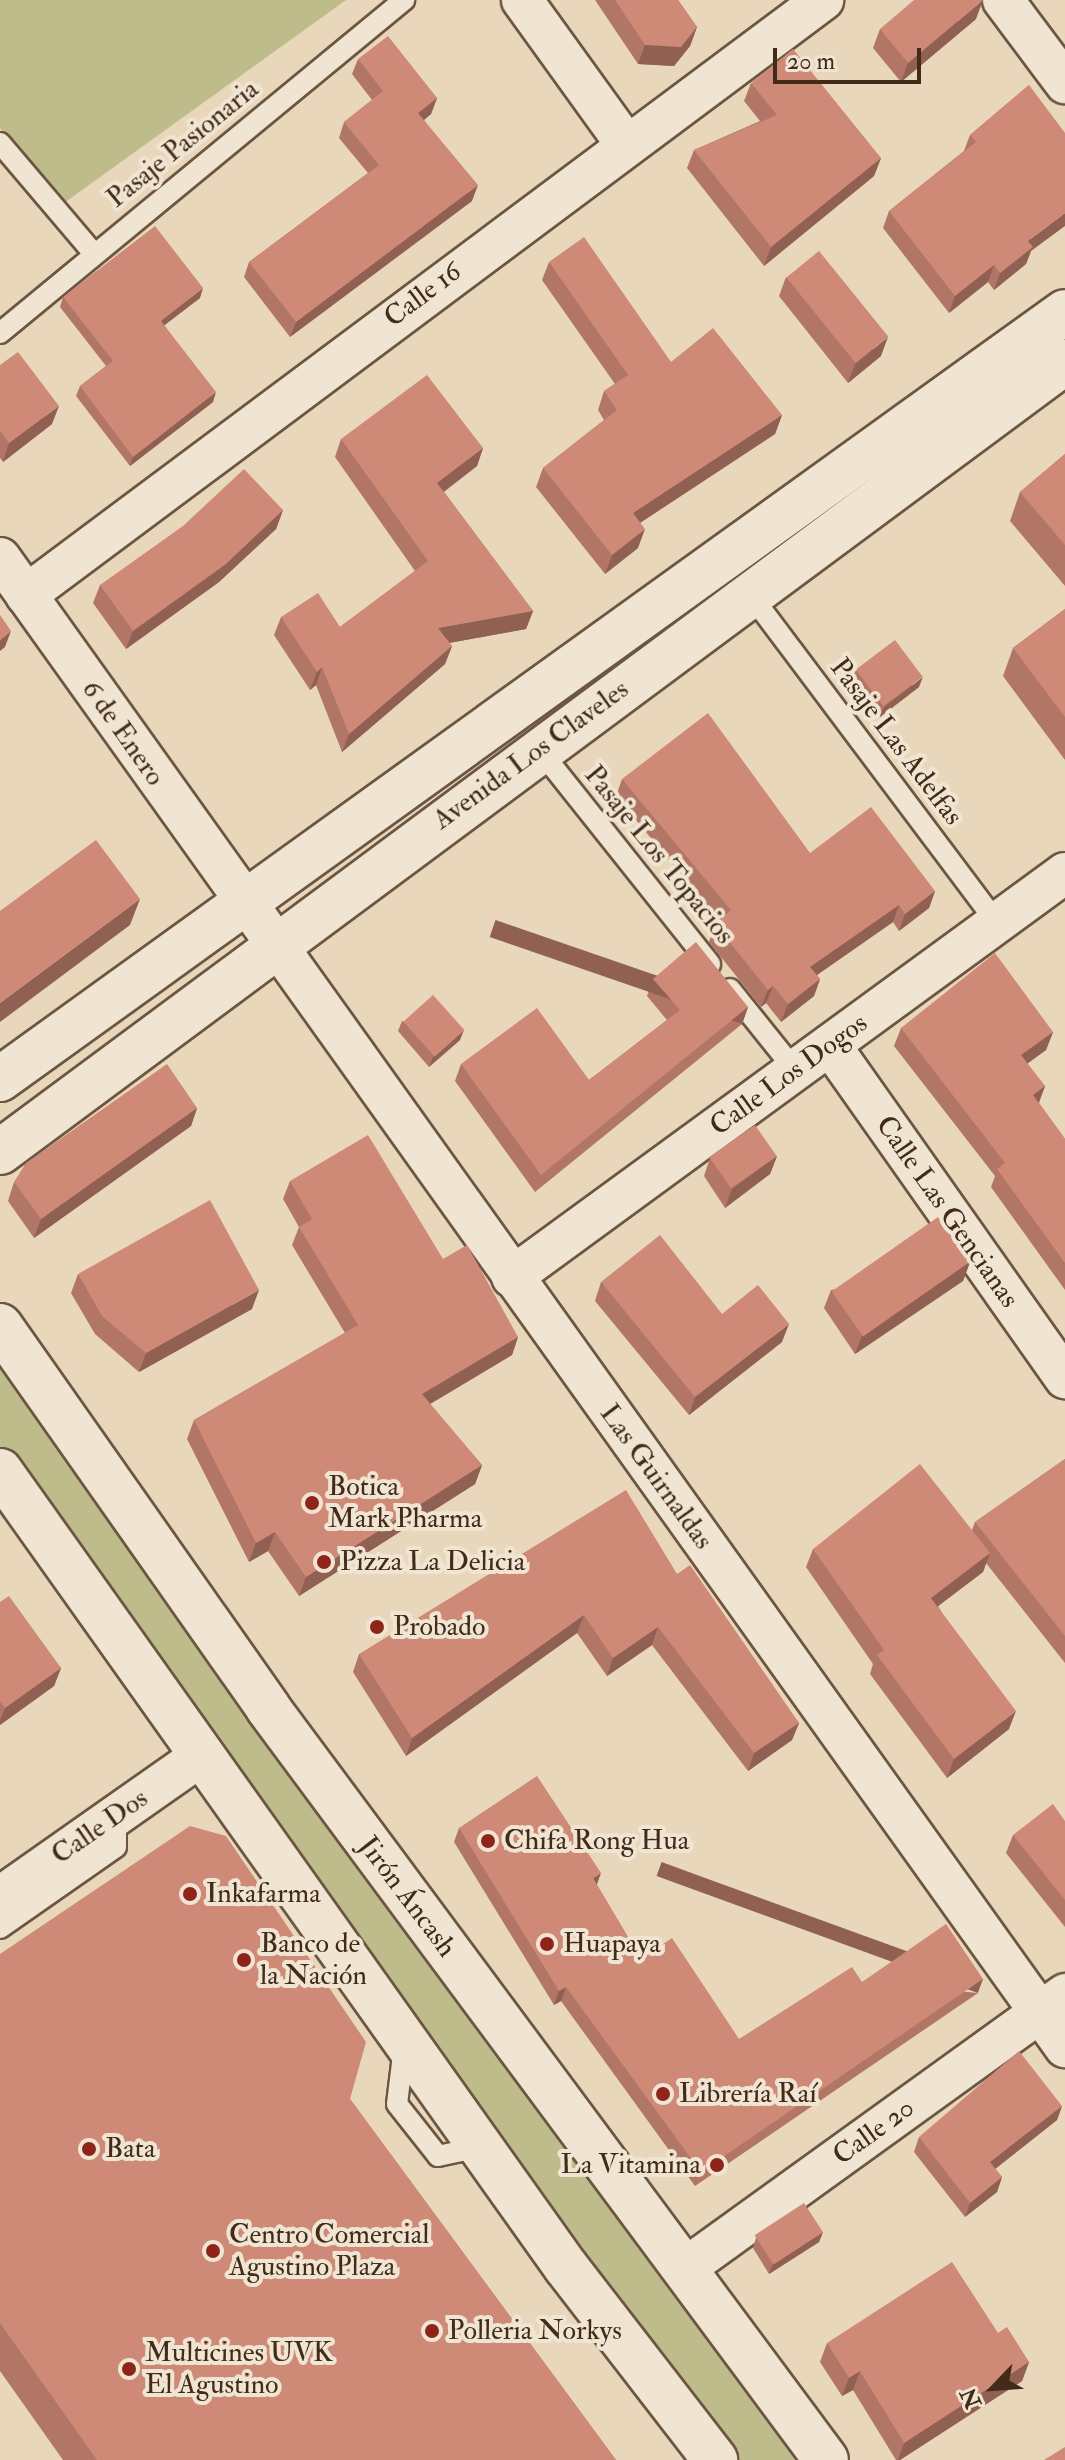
<!DOCTYPE html>
<meta charset="utf-8">
<style>
body{margin:0}
#map{position:relative;width:1065px;height:2460px;overflow:hidden;background:#e8d7ba;font-family:"IM FELL Double Pica",serif}
div>[style]{position:absolute}
[style*='--x']{left:calc(var(--x)*1px);top:calc(var(--y)*1px);width:calc(var(--w)*1px);rotate:calc(var(--a)*1deg)}
.green>*{inset:0;background:#bebc8a;transform-origin:0 0}
.roads{filter:drop-shadow(2px 0 #6c5642) drop-shadow(-2px 0 #6c5642) drop-shadow(0 2px #6c5642) drop-shadow(0 -2px #6c5642)}
.service>*{height:20px;margin:-10px;padding:0 10px;transform-origin:10px;border-radius:10px;background:#f0e5d2}
.minor>*{height:40px;margin:-20px;padding:0 20px;transform-origin:20px;border-radius:20px;background:#f0e5d2}
.tertiary>*{height:44px;margin:-22px;padding:0 22px;transform-origin:22px;border-radius:22px;background:#f0e5d2}
.secondary>*{height:44px;margin:-22px;padding:0 22px;transform-origin:22px;border-radius:22px;background:#f0e5d2}
.wall>*{inset:0;background:#b17666}
.shaded-wall>*{inset:0;background:#906053;transform-origin:0 0}
.building>*{inset:0;background:#ce8977;transform-origin:0 0}
.dots>*{width:22px;height:22px;translate:-50% -50%;box-sizing:border-box;border:4px solid #f0e5d2;border-radius:50%}
span{translate:-50% -50%;white-space:nowrap;text-align:center;line-height:1.15;-webkit-text-stroke:8px #f0e5d2;paint-order:stroke}
.street-label{font-size:28px;color:#432b1a}
.poi-label{font-size:28px;color:#432b1a}
.left{translate:0 -50%;text-align:left}
.right{translate:-100% -50%;text-align:right}
.north{position:absolute;left:953px;top:2348px;width:80px;height:80px;-webkit-text-stroke:6px #f0e5d2;paint-order:stroke;rotate:245deg;font-size:22px;font-weight:700;line-height:32px;text-align:center;color:#432b1a}
.north::after{content:'';display:block;margin:auto;width:28px;height:36px;background:#432b1a;clip-path:polygon(50% 0,100% 100%,50% 72%,0 100%)}
.scale{position:absolute;left:773px;top:48px;width:148px;height:36px;box-sizing:border-box;border:4px solid #432b1a;border-top:0;padding-left:10px;font-size:24px;line-height:28px;white-space:nowrap;color:#432b1a;-webkit-text-stroke:6px #f0e5d2;paint-order:stroke}
</style>
<div id="map">
<div class="green">
<div style="clip-path:polygon(0 0,346px 0,64px 203px,0 128px)"></div>
<div style="left:0;top:1349px;width:1365px;height:66px;rotate:54deg"></div>
</div>
<div class="roads">
<div class="service">
<div style="--x:0;--y:143;--w:145;--a:49.7"></div>
<div style="--x:0;--y:333;--w:524;--a:-39.5"></div>
<div style="--x:750;--y:594;--w:411;--a:53.1"></div>
<div style="--x:539;--y:749;--w:275;--a:51.5"></div>
<div style="--x:730;--y:989;--w:104;--a:51.3"></div>
<div style="--x:0;--y:1928;--w:141;--a:-34.9"></div>
<div style="--x:116;--y:1847;--w:31;--a:-90"></div>
<div style="--x:404;--y:2047;--w:57;--a:97"></div>
<div style="--x:397;--y:2104;--w:66;--a:51.7"></div>
<div style="--x:438;--y:2156;--w:43;--a:-12.1"></div>
</div>
<div class="minor">
<div style="--x:522;--y:0;--w:176;--a:54.2"></div>
<div style="--x:1003;--y:0;--w:104;--a:53.2"></div>
<div style="--x:0;--y:558;--w:1831;--a:54.43"></div>
<div style="--x:26;--y:595;--w:995;--a:-36.74"></div>
<div style="--x:830;--y:1045;--w:408;--a:54.8"></div>
<div style="--x:512;--y:1277;--w:685;--a:-36.15"></div>
<div style="--x:0;--y:1897;--w:243;--a:-35.1"></div>
<div style="--x:684;--y:2269;--w:470;--a:-35.8"></div>
</div>
<div class="tertiary">
<div style="--x:0;--y:1079;--w:1312;--a:-35.76"></div>
<div style="--x:0;--y:1152;--w:1326;--a:-36.57"></div>
</div>
<div class="secondary">
<div style="--x:0;--y:1326;--w:467;--a:54.9"></div>
<div style="--x:268;--y:1708;--w:936;--a:53.42"></div>
<div style="--x:0;--y:1471;--w:977;--a:54.59"></div>
<div style="--x:566;--y:2267;--w:244;--a:52.3"></div>
</div>
</div>
<div class="wall">
<div style="clip-path:polygon(595px 0,678px 0,697px 27px,690px 46px,674px 66px,638px 64px)"></div>
<div style="clip-path:polygon(976px 19px,901px 82px,873px 48px,880px 29px)"></div>
<div style="clip-path:polygon(358px 59px,437px 98px,431px 114px,424px 120px,472px 201px,290px 337px,244px 277px,249px 262px,368px 173px,339px 138px,344px 122px,372px 100px,352px 74px)"></div>
<div style="clip-path:polygon(751px 83px,881px 158px,874px 176px,764px 266px,687px 168px,694px 150px,760px 121px,744px 101px)"></div>
<div style="clip-path:polygon(1029px 85px,1031px 251px,1026px 264px,994px 290px,988px 282px,949px 313px,883px 228px,889px 211px,964px 151px,970px 135px)"></div>
<div style="clip-path:polygon(549px 262px,671px 362px,782px 415px,775px 434px,640px 523px,638px 548px,605px 574px,536px 487px,543px 468px,604px 420px,598px 410px,604px 391px,615px 384px,542px 280px)"></div>
<div style="clip-path:polygon(786px 277px,881px 356px,848px 383px,779px 296px)"></div>
<div style="clip-path:polygon(63px 297px,200px 298px,164px 325px,213px 402px,130px 466px,76px 396px,80px 386px,106px 366px,60px 307px)"></div>
<div style="clip-path:polygon(0 365px,52px 424px,3px 462px,0 458px)"></div>
<div style="clip-path:polygon(341px 439px,483px 448px,477px 466px,444px 492px,533px 611px,526px 629px,449px 643px,452px 646px,445px 664px,342px 752px,316px 685px,310px 690px,274px 635px,281px 617px,340px 627px,415px 571px,335px 457px)"></div>
<div style="clip-path:polygon(1065px 454px,1065px 586px,1010px 521px,1020px 492px)"></div>
<div style="clip-path:polygon(283px 510px,276px 529px,219px 582px,126px 649px,93px 603px,100px 585px)"></div>
<div style="clip-path:polygon(1065px 609px,1065px 760px,1003px 676px,1013px 648px)"></div>
<div style="clip-path:polygon(856px 669px,919px 687px,880px 717px,852px 679px)"></div>
<div style="clip-path:polygon(622px 779px,810px 853px,935px 891px,929px 908px,899px 931px,893px 922px,817px 975px,820px 979px,814px 996px,781px 1022px,766px 1003px,761px 1007px,709px 942px,715px 924px,720px 921px,616px 796px)"></div>
<div style="clip-path:polygon(653px 979px,748px 1007px,742px 1024px,535px 1192px,455px 1081px,461px 1064px,589px 1080px,667px 1020px,647px 996px)"></div>
<div style="clip-path:polygon(402px 1021px,460px 1040px,429px 1067px,398px 1031px)"></div>
<div style="clip-path:polygon(901px 1028px,1053px 1032px,1046px 1050px,1027px 1064px,1045px 1086px,1039px 1103px,1065px 1139px,1065px 1290px,991px 1187px,995px 1176px,894px 1046px)"></div>
<div style="clip-path:polygon(197px 1108px,191px 1126px,34px 1238px,8px 1201px,14px 1182px)"></div>
<div style="clip-path:polygon(777px 1156px,770px 1174px,725px 1208px,704px 1176px,710px 1158px)"></div>
<div style="clip-path:polygon(290px 1181px,443px 1259px,518px 1337px,512px 1355px,430px 1404px,482px 1465px,475px 1484px,299px 1596px,268px 1551px,249px 1562px,187px 1439px,194px 1420px,345px 1333px,292px 1245px,299px 1227px,283px 1199px)"></div>
<div style="clip-path:polygon(970px 1262px,963px 1281px,855px 1354px,824px 1308px,831px 1290px)"></div>
<div style="clip-path:polygon(78px 1274px,252px 1309px,139px 1372px,95px 1334px,71px 1293px)"></div>
<div style="clip-path:polygon(601px 1282px,722px 1314px,782px 1342px,689px 1415px,595px 1301px)"></div>
<div style="clip-path:polygon(1065px 1459px,1065px 1663px,986px 1563px,983px 1572px,938px 1606px,1009px 1729px,947px 1778px,870px 1674px,873px 1664px,806px 1567px,813px 1549px,972px 1530px,975px 1522px)"></div>
<div style="clip-path:polygon(677px 1574px,799px 1723px,792px 1740px,748px 1771px,652px 1645px,607px 1676px,577px 1633px,406px 1756px,353px 1672px,359px 1654px)"></div>
<div style="clip-path:polygon(0 1602px,61px 1668px,54px 1686px,0 1725px)"></div>
<div style="clip-path:polygon(1065px 1821px,1065px 1927px,1006px 1853px,1013px 1835px)"></div>
<div style="clip-path:polygon(459px 1828px,597px 1885px,641px 1959px,739px 2039px,862px 1982px,978px 1993px,695px 2186px,561px 2001px,554px 2005px,454px 1842px)"></div>
<div style="clip-path:polygon(0 1954px,350px 2099px,616px 2460px,63px 2460px,0 2371px)"></div>
<div style="clip-path:polygon(1062px 2106px,1057px 2120px,995px 2169px,1002px 2177px,997px 2192px,965px 2217px,914px 2152px,919px 2137px)"></div>
<div style="clip-path:polygon(823px 2232px,819px 2242px,769px 2274px,753px 2248px,756px 2238px)"></div>
<div style="clip-path:polygon(998px 2333px,1029px 2362px,1022px 2381px,900px 2460px,896px 2460px,853px 2390px,842px 2396px,820px 2362px,827px 2343px)"></div>
</div>
<div class="shaded-wall">
<div style="clip-path:polygon(983px 0,976px 19px,901px 82px,908px 63px)"></div>
<div style="clip-path:polygon(697px 27px,690px 46px,674px 66px,638px 64px,645px 45px)"></div>
<div style="clip-path:polygon(437px 98px,431px 114px,413px 129px,418px 113px)"></div>
<div style="clip-path:polygon(881px 158px,874px 176px,764px 266px,771px 247px)"></div>
<div style="clip-path:polygon(478px 185px,472px 201px,290px 337px,296px 322px)"></div>
<div style="clip-path:polygon(1065px 213px,1065px 226px,1031px 251px,1026px 264px,994px 290px,1000px 273px,1028px 241px)"></div>
<div style="clip-path:polygon(994px 265px,988px 282px,949px 313px,955px 296px)"></div>
<div style="clip-path:polygon(203px 288px,200px 298px,157px 331px,161px 321px)"></div>
<div style="clip-path:polygon(888px 337px,881px 356px,848px 383px,855px 364px)"></div>
<div style="clip-path:polygon(216px 392px,213px 402px,130px 466px,133px 457px)"></div>
<div style="clip-path:polygon(59px 406px,52px 424px,3px 462px,9px 443px)"></div>
<div style="clip-path:polygon(782px 415px,775px 434px,626px 532px,633px 513px)"></div>
<div style="clip-path:polygon(483px 448px,477px 466px,431px 501px,437px 483px)"></div>
<div style="clip-path:polygon(283px 510px,276px 529px,219px 582px,126px 649px,133px 631px)"></div>
<div style="clip-path:polygon(645px 529px,638px 548px,605px 574px,612px 555px)"></div>
<div style="clip-path:polygon(533px 611px,526px 629px,432px 646px,438px 628px)"></div>
<div style="clip-path:polygon(11px 631px,5px 647px,0 651px,0 640px)"></div>
<div style="clip-path:polygon(452px 646px,445px 664px,342px 752px,349px 734px)"></div>
<div style="clip-path:polygon(322px 667px,316px 685px,310px 690px,317px 672px)"></div>
<div style="clip-path:polygon(923px 677px,919px 687px,880px 717px,884px 707px)"></div>
<div style="clip-path:polygon(935px 891px,929px 908px,899px 931px,905px 914px)"></div>
<div style="clip-path:polygon(140px 899px,130px 925px,0 1022px,0 1003px)"></div>
<div style="clip-path:polygon(899px 905px,893px 922px,804px 984px,810px 967px)"></div>
<div style="clip-path:polygon(820px 979px,814px 996px,781px 1022px,788px 1004px)"></div>
<div style="clip-path:polygon(773px 986px,766px 1003px,761px 1007px,768px 990px)"></div>
<div style="left:748px;top:1007px;width:18px;height:267px;rotate:109deg"></div>
<div style="clip-path:polygon(464px 1030px,460px 1040px,429px 1067px,433px 1057px)"></div>
<div style="clip-path:polygon(1053px 1032px,1046px 1050px,1014px 1073px,1021px 1055px)"></div>
<div style="clip-path:polygon(1045px 1086px,1038px 1104px,1033px 1095px)"></div>
<div style="clip-path:polygon(197px 1108px,191px 1126px,34px 1238px,41px 1219px)"></div>
<div style="clip-path:polygon(777px 1156px,770px 1174px,725px 1208px,732px 1189px)"></div>
<div style="clip-path:polygon(970px 1262px,963px 1281px,855px 1354px,862px 1336px)"></div>
<div style="clip-path:polygon(259px 1290px,252px 1309px,139px 1372px,146px 1353px)"></div>
<div style="clip-path:polygon(789px 1324px,782px 1342px,689px 1415px,695px 1397px)"></div>
<div style="clip-path:polygon(518px 1337px,512px 1355px,415px 1413px,422px 1394px)"></div>
<div style="clip-path:polygon(482px 1465px,475px 1484px,299px 1596px,306px 1577px)"></div>
<div style="clip-path:polygon(275px 1532px,268px 1551px,249px 1562px,256px 1543px)"></div>
<div style="clip-path:polygon(990px 1553px,983px 1572px,925px 1616px,931px 1598px)"></div>
<div style="clip-path:polygon(584px 1615px,577px 1633px,406px 1756px,412px 1738px)"></div>
<div style="clip-path:polygon(658px 1627px,652px 1645px,607px 1676px,613px 1658px)"></div>
<div style="clip-path:polygon(61px 1668px,54px 1686px,0 1725px,0 1721px,5px 1708px)"></div>
<div style="clip-path:polygon(1016px 1711px,1009px 1729px,947px 1778px,954px 1759px)"></div>
<div style="clip-path:polygon(799px 1723px,792px 1740px,748px 1771px,754px 1753px)"></div>
<div style="clip-path:polygon(601px 1873px,596px 1887px,593px 1878px)"></div>
<div style="left:983px;top:1979px;width:15px;height:342px;rotate:110deg"></div>
<div style="clip-path:polygon(566px 1987px,561px 2001px,554px 2005px,559px 1991px)"></div>
<div style="clip-path:polygon(1062px 2106px,1057px 2120px,985px 2177px,990px 2162px)"></div>
<div style="clip-path:polygon(1002px 2177px,997px 2192px,965px 2217px,970px 2203px)"></div>
<div style="clip-path:polygon(823px 2232px,819px 2242px,769px 2274px,773px 2264px)"></div>
<div style="clip-path:polygon(1029px 2362px,1022px 2381px,900px 2460px,898px 2460px,904px 2443px)"></div>
<div style="clip-path:polygon(860px 2371px,853px 2390px,842px 2396px,849px 2378px)"></div>
</div>
<div class="building">
<div style="clip-path:polygon(615px 0,678px 0,697px 27px,681px 47px,645px 45px)"></div>
<div style="clip-path:polygon(914px 0,983px 0,908px 63px,880px 29px)"></div>
<div style="clip-path:polygon(388px 36px,437px 98px,418px 113px,478px 185px,296px 322px,249px 262px,379px 165px,344px 122px,383px 91px,358px 59px)"></div>
<div style="clip-path:polygon(793px 49px,881px 158px,771px 247px,694px 150px,777px 115px,751px 83px)"></div>
<div style="clip-path:polygon(1029px 85px,1065px 133px,1065px 213px,1028px 241px,1033px 247px,1000px 273px,994px 265px,955px 296px,889px 211px,976px 142px,970px 135px)"></div>
<div style="clip-path:polygon(155px 226px,203px 288px,161px 321px,216px 392px,133px 457px,80px 386px,113px 361px,63px 297px)"></div>
<div style="clip-path:polygon(584px 237px,671px 362px,713px 328px,782px 415px,633px 513px,645px 529px,612px 555px,543px 468px,617px 410px,604px 391px,628px 375px,549px 262px)"></div>
<div style="left:819px;top:251px;width:110px;height:42px;rotate:51deg"></div>
<div style="clip-path:polygon(18px 352px,59px 406px,9px 443px,0 431px,0 365px)"></div>
<div style="clip-path:polygon(427px 375px,483px 448px,437px 483px,533px 611px,438px 628px,452px 646px,349px 734px,322px 667px,317px 672px,281px 617px,318px 593px,340px 627px,428px 561px,341px 439px)"></div>
<div style="clip-path:polygon(1065px 454px,1065px 545px,1020px 492px)"></div>
<div style="clip-path:polygon(244px 469px,283px 510px,226px 564px,133px 631px,100px 585px,183px 526px)"></div>
<div style="clip-path:polygon(1065px 609px,1065px 717px,1013px 648px)"></div>
<div style="clip-path:polygon(0 615px,11px 631px,0 640px)"></div>
<div style="left:895px;top:640px;width:46px;height:49px;rotate:53deg"></div>
<div style="clip-path:polygon(708px 713px,810px 853px,871px 807px,935px 891px,905px 914px,899px 905px,810px 967px,820px 979px,788px 1004px,773px 986px,768px 990px,715px 924px,731px 910px,622px 779px)"></div>
<div style="clip-path:polygon(96px 840px,140px 899px,0 1003px,0 911px)"></div>
<div style="clip-path:polygon(696px 942px,748px 1007px,541px 1175px,461px 1064px,537px 1008px,589px 1080px,680px 1010px,653px 979px)"></div>
<div style="clip-path:polygon(995px 953px,1053px 1032px,1021px 1055px,1045px 1086px,1033px 1095px,1065px 1139px,1065px 1263px,997px 1169px,1005px 1163px,901px 1028px)"></div>
<div style="left:433px;top:995px;width:47px;height:40px;rotate:48deg"></div>
<div style="clip-path:polygon(167px 1064px,197px 1108px,41px 1219px,14px 1182px,26px 1163px)"></div>
<div style="left:755px;top:1125px;width:38px;height:56px;rotate:55deg"></div>
<div style="clip-path:polygon(368px 1135px,443px 1259px,467px 1245px,518px 1337px,422px 1394px,482px 1465px,306px 1577px,275px 1532px,256px 1543px,194px 1420px,358px 1325px,299px 1227px,312px 1219px,290px 1181px)"></div>
<div style="clip-path:polygon(210px 1200px,259px 1290px,146px 1353px,102px 1316px,78px 1274px)"></div>
<div style="left:938px;top:1217px;width:55px;height:130px;rotate:55deg"></div>
<div style="clip-path:polygon(660px 1235px,722px 1314px,758px 1285px,789px 1324px,695px 1397px,601px 1282px)"></div>
<div style="clip-path:polygon(1065px 1459px,1065px 1636px,975px 1522px)"></div>
<div style="clip-path:polygon(920px 1464px,990px 1553px,931px 1598px,1016px 1711px,954px 1759px,877px 1655px,884px 1650px,813px 1549px)"></div>
<div style="clip-path:polygon(626px 1490px,677px 1574px,690px 1565px,799px 1723px,754px 1753px,658px 1627px,613px 1658px,584px 1615px,412px 1738px,359px 1654px)"></div>
<div style="clip-path:polygon(9px 1596px,61px 1668px,5px 1708px,0 1701px,0 1602px)"></div>
<div style="clip-path:polygon(537px 1776px,601px 1873px,593px 1878px,641px 1959px,672px 1938px,739px 2039px,852px 1967px,862px 1982px,946px 1924px,983px 1979px,701px 2172px,566px 1987px,559px 1991px,459px 1828px)"></div>
<div style="clip-path:polygon(1053px 1804px,1065px 1821px,1065px 1900px,1013px 1835px)"></div>
<div style="clip-path:polygon(190px 1826px,226px 1836px,366px 2042px,350px 2099px,616px 2460px,97px 2460px,0 2323px,0 1954px)"></div>
<div style="clip-path:polygon(1019px 2051px,1062px 2106px,990px 2162px,1002px 2177px,970px 2203px,919px 2137px)"></div>
<div style="left:804px;top:2203px;width:35px;height:59px;rotate:57deg"></div>
<div style="clip-path:polygon(952px 2262px,998px 2333px,1007px 2327px,1029px 2362px,904px 2443px,860px 2371px,849px 2378px,827px 2343px)"></div>
<div style="clip-path:polygon(1065px 2447px,1065px 2460px,1044px 2460px)"></div>
</div>
<div class="dots">
<div style="left:312px;top:1503px;background:#8f2418"></div>
<div style="left:324px;top:1562px;background:#8f2418"></div>
<div style="left:377px;top:1627px;background:#8f2418"></div>
<div style="left:488px;top:1841px;background:#8f2418"></div>
<div style="left:190px;top:1894px;background:#8f2418"></div>
<div style="left:547px;top:1944px;background:#8f2418"></div>
<div style="left:244px;top:1960px;background:#8f2418"></div>
<div style="left:663px;top:2094px;background:#8f2418"></div>
<div style="left:89px;top:2149px;background:#8f2418"></div>
<div style="left:717px;top:2165px;background:#8f2418"></div>
<div style="left:213px;top:2251px;background:#8f2418"></div>
<div style="left:432px;top:2331px;background:#8f2418"></div>
<div style="left:129px;top:2369px;background:#8f2418"></div>
</div>
<div class="street-label">
<span style="left:183px;top:144px;rotate:-39deg">Pasaje Pasionaria</span>
<span style="left:423px;top:295px;rotate:-37deg">Calle 16</span>
<span style="left:123px;top:733px;rotate:55deg">6 de Enero</span>
<span style="left:896px;top:742px;rotate:53deg">Pasaje Las Adelfas</span>
<span style="left:531px;top:755px;rotate:-36deg">Avenida Los Claveles</span>
<span style="left:659px;top:855px;rotate:51deg">Pasaje Los Topacios</span>
<span style="left:789px;top:1075px;rotate:-36deg">Calle Los Dogos</span>
<span style="left:947px;top:1212px;rotate:55deg">Calle Las Gencianas</span>
<span style="left:656px;top:1477px;rotate:54deg">Las Guirnaldas</span>
<span style="left:100px;top:1827px;rotate:-35deg">Calle Dos</span>
<span style="left:407px;top:1897px;rotate:53deg">Jirón Áncash</span>
<span style="left:874px;top:2132px;rotate:-36deg">Calle 20</span>
</div>
<div class="poi-label">
<span class="left" style="left:328px;top:1503px">Botica<br>Mark Pharma</span>
<span class="left" style="left:340px;top:1562px">Pizza La Delicia</span>
<span class="left" style="left:393px;top:1627px">Probado</span>
<span class="left" style="left:504px;top:1841px">Chifa Rong Hua</span>
<span class="left" style="left:206px;top:1894px">Inkafarma</span>
<span class="left" style="left:260px;top:1960px">Banco de<br>la Nación</span>
<span class="left" style="left:563px;top:1944px">Huapaya</span>
<span class="left" style="left:679px;top:2094px">Librería Raí</span>
<span class="left" style="left:105px;top:2149px">Bata</span>
<span class="right" style="left:701px;top:2165px">La Vitamina</span>
<span class="left" style="left:229px;top:2251px">Centro Comercial<br>Agustino Plaza</span>
<span class="left" style="left:448px;top:2331px">Polleria Norkys</span>
<span class="left" style="left:145px;top:2369px">Multicines UVK<br>El Agustino</span>
</div>
<div class="north">N</div>
<div class="scale">20 m</div>
</div>
